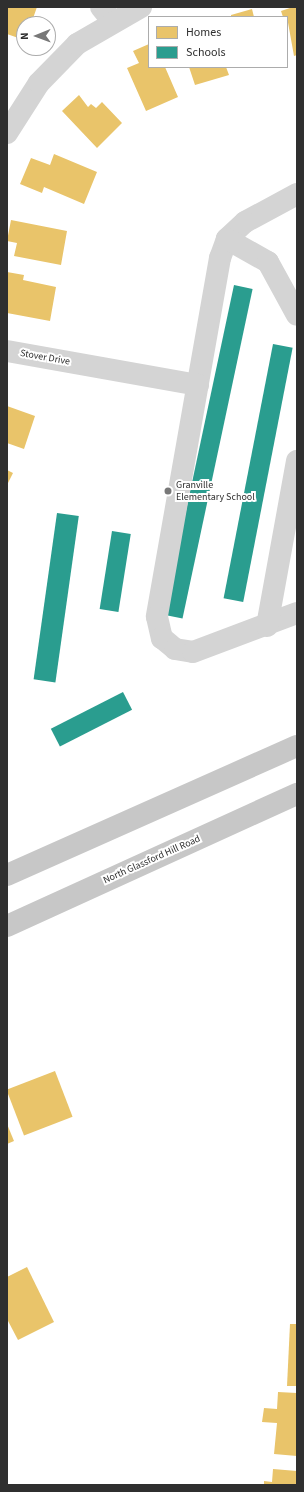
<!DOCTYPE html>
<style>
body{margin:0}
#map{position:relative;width:304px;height:1492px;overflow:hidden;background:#fff;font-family:"Source Sans 3",sans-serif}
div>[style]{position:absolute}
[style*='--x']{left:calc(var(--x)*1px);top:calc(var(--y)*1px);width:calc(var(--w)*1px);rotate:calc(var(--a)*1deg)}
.homes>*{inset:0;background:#e9c46a;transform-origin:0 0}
.schools>*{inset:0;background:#2a9d8f;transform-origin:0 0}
.minor>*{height:22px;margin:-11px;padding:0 11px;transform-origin:11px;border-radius:11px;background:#d4d4d4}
.major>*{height:22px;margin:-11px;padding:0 11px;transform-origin:11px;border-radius:11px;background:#c7c7c7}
.dots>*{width:11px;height:11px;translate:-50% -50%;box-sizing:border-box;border:2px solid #fff;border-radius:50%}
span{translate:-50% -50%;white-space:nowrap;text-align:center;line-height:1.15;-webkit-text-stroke:4px #fff;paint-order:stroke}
.street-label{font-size:10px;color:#2f2f2f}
.poi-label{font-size:10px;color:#2f2f2f}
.left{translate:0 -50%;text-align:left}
.frame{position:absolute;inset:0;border:8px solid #2f2f2f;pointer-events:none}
.legend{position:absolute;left:148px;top:16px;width:140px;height:52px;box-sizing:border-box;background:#fff;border:1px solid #acacac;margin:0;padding:5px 7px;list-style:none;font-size:12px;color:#2f2f2f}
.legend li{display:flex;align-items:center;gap:8px;height:20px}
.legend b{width:20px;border:1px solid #acacac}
.north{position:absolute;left:16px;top:16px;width:40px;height:40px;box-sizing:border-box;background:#fff;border:1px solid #acacac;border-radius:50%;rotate:269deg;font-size:11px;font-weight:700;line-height:16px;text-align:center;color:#2f2f2f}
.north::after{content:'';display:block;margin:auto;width:14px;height:18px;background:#787878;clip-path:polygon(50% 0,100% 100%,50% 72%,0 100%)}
</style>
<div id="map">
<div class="homes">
<div style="clip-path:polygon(7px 7px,37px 7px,31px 24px,24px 24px,24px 40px,7px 34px)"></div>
<div style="clip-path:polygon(293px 7px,297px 7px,297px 55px,294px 56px,287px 17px,283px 17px,281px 11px)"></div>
<div style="clip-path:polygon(252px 9px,254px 17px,231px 17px,231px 15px)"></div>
<div style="clip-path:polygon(149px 44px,149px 67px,165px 67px,178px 97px,146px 111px,127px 68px,139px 63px,133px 51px)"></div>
<div style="clip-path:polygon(189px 67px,226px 67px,229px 75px,195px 85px)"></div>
<div style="clip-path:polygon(79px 95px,88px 107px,91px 104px,96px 108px,102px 102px,122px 123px,97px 148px,62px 111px)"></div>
<div style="clip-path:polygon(54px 154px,97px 172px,84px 204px,44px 187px,42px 193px,20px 184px,31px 158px,50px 165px)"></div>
<div style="clip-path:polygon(11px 220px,67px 231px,61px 265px,14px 256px,17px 243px,7px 241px)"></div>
<div style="clip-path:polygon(7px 272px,24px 275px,23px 280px,56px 287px,50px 321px,7px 313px)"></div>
<div style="clip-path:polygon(7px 406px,35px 416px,24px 449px,7px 443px)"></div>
<div style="clip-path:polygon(7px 470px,13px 473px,7px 485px)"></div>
<div style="left:55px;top:1071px;width:49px;height:52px;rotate:69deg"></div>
<div style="clip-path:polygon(7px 1124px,14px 1141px,7px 1144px)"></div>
<div style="clip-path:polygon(27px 1267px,54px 1322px,18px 1340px,7px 1319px,7px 1277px)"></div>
<div style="clip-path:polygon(290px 1324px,297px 1324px,297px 1386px,287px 1386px)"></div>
<div style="clip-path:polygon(278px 1392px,297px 1393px,297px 1456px,274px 1454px,277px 1423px,262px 1422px,264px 1408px,277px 1409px)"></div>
<div style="clip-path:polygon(273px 1469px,297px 1471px,297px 1485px,264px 1485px,264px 1481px,272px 1482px)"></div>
</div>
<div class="schools">
<div style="left:234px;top:285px;width:19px;height:337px;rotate:12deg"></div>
<div style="left:273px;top:344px;width:20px;height:259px;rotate:11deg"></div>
<div style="left:57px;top:513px;width:22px;height:168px;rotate:8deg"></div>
<div style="left:112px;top:531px;width:19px;height:79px;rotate:9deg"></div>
<div style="left:123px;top:692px;width:20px;height:81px;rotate:63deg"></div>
</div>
<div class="minor">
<div style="--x:101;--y:7;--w:19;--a:51"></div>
<div style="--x:7;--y:133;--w:59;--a:-57.4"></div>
<div style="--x:39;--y:83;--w:54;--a:-45.7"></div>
<div style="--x:77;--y:44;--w:74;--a:-30"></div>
<div style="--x:297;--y:194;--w:59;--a:151.7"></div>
<div style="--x:245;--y:222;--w:25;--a:137"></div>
<div style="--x:227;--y:239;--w:20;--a:110"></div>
<div style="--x:220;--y:258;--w:364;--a:100"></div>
<div style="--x:157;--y:617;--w:22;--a:77"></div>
<div style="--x:162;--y:638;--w:17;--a:40"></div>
<div style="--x:175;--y:649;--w:18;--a:9"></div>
<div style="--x:193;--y:652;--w:111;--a:-20.6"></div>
<div style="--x:227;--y:239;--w:47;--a:29.3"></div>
<div style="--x:268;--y:262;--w:60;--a:61.3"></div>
<div style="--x:7;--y:351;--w:194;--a:10.1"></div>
<div style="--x:267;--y:626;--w:168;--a:-79.7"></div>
</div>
<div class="major">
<div style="--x:7;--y:875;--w:317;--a:-24"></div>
<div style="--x:7;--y:926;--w:319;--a:-24.5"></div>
</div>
<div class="dots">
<div style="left:168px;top:491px;background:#787878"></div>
</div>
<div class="street-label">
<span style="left:45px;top:358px;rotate:10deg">Stover Drive</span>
<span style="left:152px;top:860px;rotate:-24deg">North Glassford Hill Road</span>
</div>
<div class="poi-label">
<span class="left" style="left:176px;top:491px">Granville<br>Elementary School</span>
</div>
<div class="frame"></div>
<ul class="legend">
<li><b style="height:11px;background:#e9c46a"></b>Homes</li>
<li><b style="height:11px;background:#2a9d8f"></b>Schools</li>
</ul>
<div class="north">N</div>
</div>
